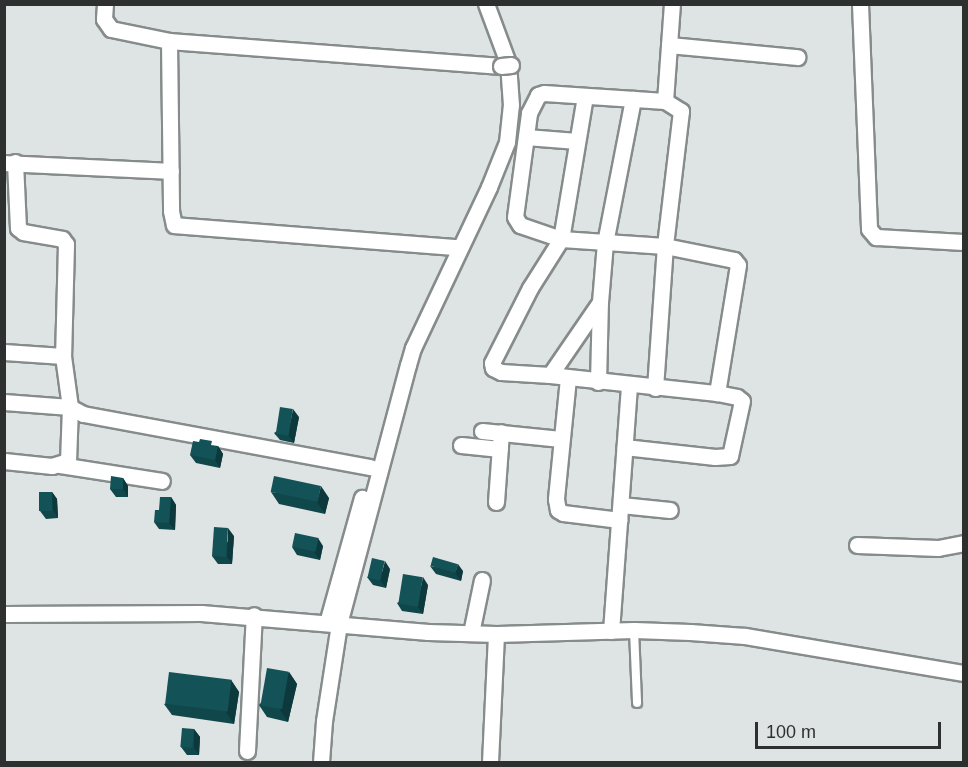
<!DOCTYPE html>
<style>
body{margin:0}
#map{position:relative;width:968px;height:767px;overflow:hidden;background:#dee3e3;font-family:Arial,sans-serif}
div>[style]{position:absolute}
[style*='--x']{left:calc(var(--x)*1px);top:calc(var(--y)*1px);width:calc(var(--w)*1px);rotate:calc(var(--a)*1deg)}
.roads{filter:drop-shadow(2px 0 #868b8b) drop-shadow(-2px 0 #868b8b) drop-shadow(0 2px #868b8b) drop-shadow(0 -2px #868b8b)}
.lane>*{height:8px;margin:-4px;padding:0 4px;transform-origin:4px;border-radius:4px;background:#fff}
.street>*{height:15px;margin:-7.5px;padding:0 7.5px;transform-origin:7.5px;border-radius:7.5px;background:#fff}
.bridges{filter:drop-shadow(2px 0 #868b8b) drop-shadow(-2px 0 #868b8b) drop-shadow(0 2px #868b8b) drop-shadow(0 -2px #868b8b)}
.street-bridge>*{height:15px;margin:-7.5px;padding:0 7.5px;transform-origin:7.5px;border-radius:7.5px;background:#fff}
.wall>*{inset:0;background:#10474b}
.shaded-wall>*{inset:0;background:#0d393d}
.building>*{inset:0;background:#135257;transform-origin:0 0}
span{translate:-50% -50%;white-space:nowrap;text-align:center;line-height:1.15;-webkit-text-stroke:6px #dee3e3;paint-order:stroke}
.frame{position:absolute;inset:0;border:6px solid #2e3030;pointer-events:none}
.scale{position:absolute;left:755px;top:722px;width:186px;height:27px;box-sizing:border-box;border:3px solid #2e3030;border-top:0;padding-left:8px;font-size:18px;line-height:21px;white-space:nowrap;color:#2e3030;-webkit-text-stroke:4px #dee3e3;paint-order:stroke}
</style>
<div id="map">
<div class="roads">
<div class="lane">
<div style="--x:634;--y:630;--w:73;--a:87.6"></div>
</div>
<div class="street">
<div style="--x:105;--y:4;--w:15;--a:94"></div>
<div style="--x:104;--y:19;--w:12;--a:55"></div>
<div style="--x:111;--y:29;--w:59;--a:11.7"></div>
<div style="--x:169;--y:41;--w:333;--a:4.3"></div>
<div style="--x:860;--y:4;--w:225;--a:87.7"></div>
<div style="--x:869;--y:229;--w:11;--a:49"></div>
<div style="--x:876;--y:237;--w:88;--a:3.3"></div>
<div style="--x:169;--y:41;--w:170;--a:89.3"></div>
<div style="--x:171;--y:211;--w:14;--a:78"></div>
<div style="--x:174;--y:225;--w:283;--a:4.5"></div>
<div style="--x:669;--y:45;--w:129;--a:5.4"></div>
<div style="--x:544;--y:93;--w:121;--a:3.8"></div>
<div style="--x:665;--y:101;--w:19;--a:32"></div>
<div style="--x:681;--y:111;--w:136;--a:96.8"></div>
<div style="--x:665;--y:246;--w:104;--a:-176.1"></div>
<div style="--x:561;--y:239;--w:43;--a:-161.1"></div>
<div style="--x:520;--y:225;--w:9;--a:-122"></div>
<div style="--x:515;--y:217;--w:105;--a:-82.3"></div>
<div style="--x:529;--y:113;--w:20;--a:-63"></div>
<div style="--x:538;--y:95;--w:6;--a:-18"></div>
<div style="--x:585;--y:96;--w:145;--a:99.5"></div>
<div style="--x:561;--y:239;--w:58;--a:122.3"></div>
<div style="--x:530;--y:288;--w:84;--a:116.9"></div>
<div style="--x:492;--y:363;--w:5;--a:79"></div>
<div style="--x:493;--y:368;--w:9;--a:27"></div>
<div style="--x:501;--y:372;--w:49;--a:3.5"></div>
<div style="--x:550;--y:375;--w:168;--a:6.2"></div>
<div style="--x:717;--y:393;--w:20;--a:11"></div>
<div style="--x:737;--y:397;--w:6;--a:39"></div>
<div style="--x:742;--y:401;--w:56;--a:102.3"></div>
<div style="--x:730;--y:456;--w:15;--a:176"></div>
<div style="--x:715;--y:457;--w:91;--a:-173.7"></div>
<div style="--x:665;--y:101;--w:97;--a:-85.9"></div>
<div style="--x:526;--y:137;--w:51;--a:4.5"></div>
<div style="--x:15;--y:162;--w:66;--a:87.4"></div>
<div style="--x:18;--y:228;--w:6;--a:39"></div>
<div style="--x:23;--y:232;--w:40;--a:10"></div>
<div style="--x:62;--y:239;--w:6;--a:51"></div>
<div style="--x:66;--y:244;--w:112;--a:91.5"></div>
<div style="--x:63;--y:356;--w:51;--a:82.2"></div>
<div style="--x:70;--y:407;--w:15;--a:28"></div>
<div style="--x:83;--y:414;--w:292;--a:10.5"></div>
<div style="--x:4;--y:163;--w:167;--a:2.7"></div>
<div style="--x:4;--y:352;--w:59;--a:3.9"></div>
<div style="--x:550;--y:375;--w:88;--a:-55.6"></div>
<div style="--x:568;--y:378;--w:122;--a:95.7"></div>
<div style="--x:556;--y:499;--w:11;--a:80"></div>
<div style="--x:558;--y:510;--w:6;--a:31"></div>
<div style="--x:563;--y:513;--w:57;--a:7"></div>
<div style="--x:598;--y:382;--w:80;--a:-88.6"></div>
<div style="--x:600;--y:302;--w:59;--a:-85.2"></div>
<div style="--x:605;--y:243;--w:147;--a:-79"></div>
<div style="--x:655;--y:388;--w:142;--a:-86"></div>
<div style="--x:665;--y:246;--w:70;--a:11.5"></div>
<div style="--x:734;--y:260;--w:6;--a:51"></div>
<div style="--x:738;--y:265;--w:130;--a:99.3"></div>
<div style="--x:4;--y:402;--w:66;--a:4.3"></div>
<div style="--x:70;--y:407;--w:54;--a:92.1"></div>
<div style="--x:68;--y:461;--w:17;--a:163"></div>
<div style="--x:52;--y:466;--w:48;--a:-174.1"></div>
<div style="--x:482;--y:431;--w:79;--a:5.8"></div>
<div style="--x:461;--y:445;--w:39;--a:6"></div>
<div style="--x:60;--y:465;--w:103;--a:8.9"></div>
<div style="--x:496;--y:502;--w:70;--a:-85.9"></div>
<div style="--x:621;--y:505;--w:49;--a:5.8"></div>
<div style="--x:857;--y:545;--w:81;--a:2.1"></div>
<div style="--x:938;--y:548;--w:26;--a:-11"></div>
<div style="--x:4;--y:614;--w:197;--a:-0.3"></div>
<div style="--x:201;--y:613;--w:228;--a:4.8"></div>
<div style="--x:428;--y:632;--w:68;--a:1.7"></div>
<div style="--x:496;--y:634;--w:138;--a:-1.7"></div>
<div style="--x:634;--y:630;--w:56;--a:2"></div>
<div style="--x:690;--y:632;--w:55;--a:4.2"></div>
<div style="--x:745;--y:636;--w:222;--a:9.6"></div>
<div style="--x:327;--y:623;--w:130;--a:-74.4"></div>
<div style="--x:611;--y:631;--w:247;--a:-85.8"></div>
<div style="--x:471;--y:633;--w:54;--a:-78.3"></div>
<div style="--x:247;--y:751;--w:136;--a:-87.1"></div>
<div style="--x:321;--y:762;--w:41;--a:-85.8"></div>
<div style="--x:324;--y:721;--w:98;--a:-81.2"></div>
<div style="--x:339;--y:624;--w:268;--a:-75.1"></div>
<div style="--x:408;--y:365;--w:18;--a:-74"></div>
<div style="--x:413;--y:348;--w:178;--a:-64.7"></div>
<div style="--x:489;--y:187;--w:48;--a:-68.2"></div>
<div style="--x:507;--y:142;--w:37;--a:-84"></div>
<div style="--x:511;--y:105;--w:42;--a:-94.1"></div>
<div style="--x:508;--y:63;--w:63;--a:-110.4"></div>
<div style="--x:490;--y:762;--w:128;--a:-87.3"></div>
</div>
</div>
<div class="bridges">
<div class="street-bridge">
<div style="--x:501;--y:66;--w:10;--a:-6"></div>
</div>
</div>
<div class="wall">
<div style="clip-path:polygon(299px 417px,294px 443px,280px 440px,274px 433px)"></div>
<div style="clip-path:polygon(215px 446px,218px 446px,223px 454px,220px 468px,196px 463px,190px 455px)"></div>
<div style="clip-path:polygon(123px 478px,128px 486px,128px 497px,116px 497px,110px 489px)"></div>
<div style="clip-path:polygon(52px 492px,57px 499px,58px 518px,46px 519px,40px 511px)"></div>
<div style="clip-path:polygon(271px 492px,329px 498px,325px 514px,279px 504px)"></div>
<div style="clip-path:polygon(171px 497px,176px 505px,175px 530px,159px 529px,154px 522px)"></div>
<div style="clip-path:polygon(234px 536px,232px 564px,218px 564px,212px 556px)"></div>
<div style="clip-path:polygon(323px 546px,320px 560px,297px 555px,292px 547px)"></div>
<div style="clip-path:polygon(430px 566px,463px 571px,461px 581px,436px 574px)"></div>
<div style="clip-path:polygon(390px 569px,386px 588px,373px 585px,367px 577px)"></div>
<div style="clip-path:polygon(428px 585px,423px 614px,402px 611px,397px 603px)"></div>
<div style="clip-path:polygon(289px 672px,297px 684px,288px 722px,267px 717px,259px 705px)"></div>
<div style="clip-path:polygon(231px 680px,239px 692px,234px 724px,172px 715px,164px 704px)"></div>
<div style="clip-path:polygon(194px 729px,200px 737px,199px 755px,187px 755px,181px 747px)"></div>
</div>
<div class="shaded-wall">
<div style="clip-path:polygon(293px 409px,299px 417px,294px 443px,288px 435px)"></div>
<div style="clip-path:polygon(218px 446px,223px 454px,220px 468px,215px 460px)"></div>
<div style="clip-path:polygon(123px 478px,128px 486px,128px 497px,123px 489px)"></div>
<div style="clip-path:polygon(321px 486px,329px 498px,325px 514px,317px 502px)"></div>
<div style="clip-path:polygon(52px 492px,57px 499px,58px 518px,53px 510px)"></div>
<div style="clip-path:polygon(171px 497px,176px 505px,175px 530px,169px 523px)"></div>
<div style="clip-path:polygon(228px 528px,234px 536px,232px 564px,227px 557px)"></div>
<div style="clip-path:polygon(318px 538px,323px 546px,320px 560px,314px 552px)"></div>
<div style="clip-path:polygon(385px 561px,390px 569px,386px 588px,380px 580px)"></div>
<div style="clip-path:polygon(458px 564px,463px 571px,461px 581px,455px 573px)"></div>
<div style="clip-path:polygon(423px 577px,428px 585px,423px 614px,417px 606px)"></div>
<div style="clip-path:polygon(289px 672px,297px 684px,288px 722px,280px 710px)"></div>
<div style="clip-path:polygon(231px 680px,239px 692px,234px 724px,226px 712px)"></div>
<div style="clip-path:polygon(194px 729px,200px 737px,199px 755px,194px 748px)"></div>
</div>
<div class="building">
<div style="left:280px;top:407px;width:13px;height:27px;rotate:9deg"></div>
<div style="clip-path:polygon(200px 439px,212px 441px,211px 445px,218px 446px,215px 460px,190px 455px,193px 441px,199px 442px)"></div>
<div style="clip-path:polygon(111px 476px,123px 478px,123px 489px,110px 489px)"></div>
<div style="left:274px;top:476px;width:48px;height:16px;rotate:12deg"></div>
<div style="left:39px;top:492px;width:13px;height:19px"></div>
<div style="clip-path:polygon(160px 497px,171px 497px,169px 523px,154px 522px,155px 510px,159px 510px)"></div>
<div style="left:214px;top:527px;width:14px;height:29px;rotate:4deg"></div>
<div style="left:295px;top:533px;width:24px;height:14px;rotate:12deg"></div>
<div style="left:433px;top:557px;width:26px;height:9px;rotate:16deg"></div>
<div style="left:372px;top:558px;width:13px;height:20px;rotate:13deg"></div>
<div style="left:403px;top:574px;width:20px;height:30px;rotate:9deg"></div>
<div style="left:267px;top:668px;width:22px;height:38px;rotate:10deg"></div>
<div style="left:169px;top:672px;width:63px;height:32px;rotate:7deg"></div>
<div style="left:182px;top:728px;width:12px;height:19px;rotate:5deg"></div>
</div>
<div class="frame"></div>
<div class="scale">100 m</div>
</div>
